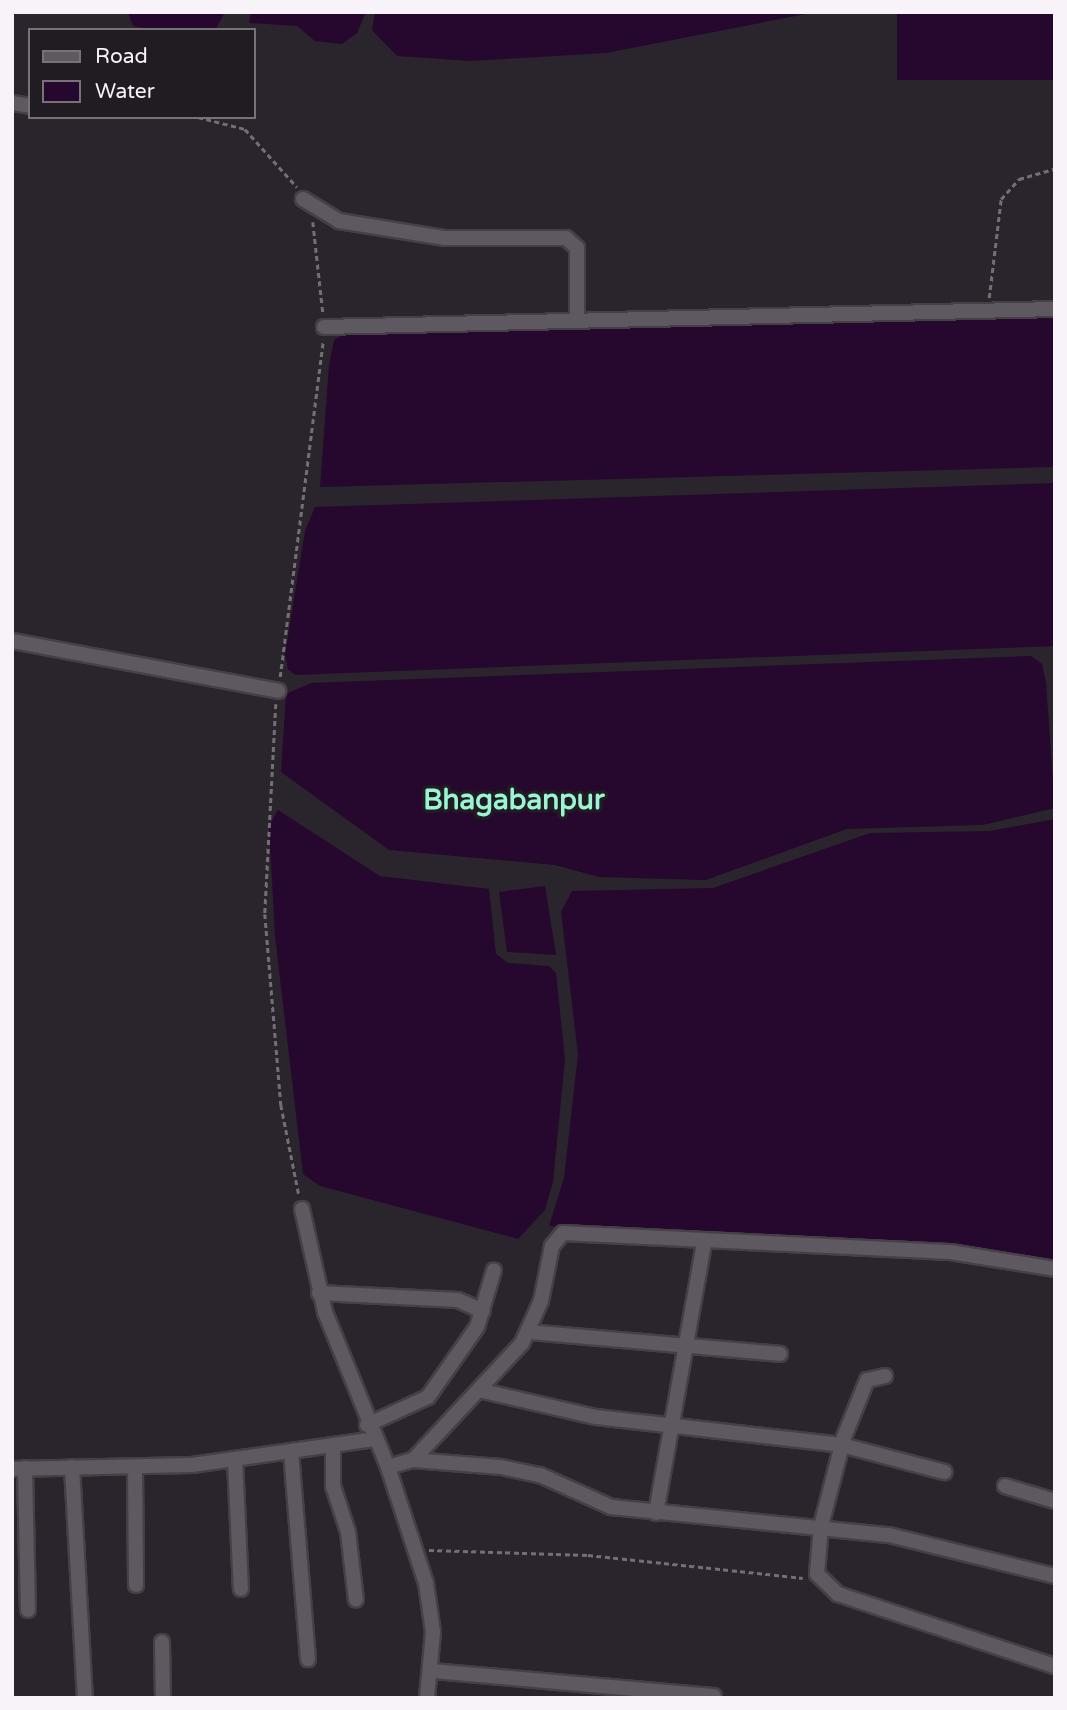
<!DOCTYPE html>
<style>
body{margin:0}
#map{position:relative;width:1067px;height:1710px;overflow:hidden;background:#2a252c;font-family:"Varela Round",sans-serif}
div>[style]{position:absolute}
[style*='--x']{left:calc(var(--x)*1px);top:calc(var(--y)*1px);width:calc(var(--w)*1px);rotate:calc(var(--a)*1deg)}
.water>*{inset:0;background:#26072e;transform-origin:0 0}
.path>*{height:2.5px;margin-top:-1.25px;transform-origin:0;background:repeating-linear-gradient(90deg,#736f75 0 5px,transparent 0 8.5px)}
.roads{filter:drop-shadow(2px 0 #454046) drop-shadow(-2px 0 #454046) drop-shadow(0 2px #454046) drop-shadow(0 -2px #454046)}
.street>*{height:14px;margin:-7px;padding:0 7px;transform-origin:7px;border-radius:7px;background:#5e5860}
span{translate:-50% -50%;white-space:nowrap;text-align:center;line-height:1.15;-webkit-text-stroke:7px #211b22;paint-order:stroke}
.district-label{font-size:28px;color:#99f5d3;font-weight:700}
.frame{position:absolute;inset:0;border:14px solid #f7f3f8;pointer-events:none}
.legend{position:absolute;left:28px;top:28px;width:228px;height:91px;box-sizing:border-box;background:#211b22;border:2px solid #777178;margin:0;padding:9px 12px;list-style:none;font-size:21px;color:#f7f3f8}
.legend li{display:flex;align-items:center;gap:14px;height:35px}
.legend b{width:35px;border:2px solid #777178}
</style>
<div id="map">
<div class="water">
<div style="clip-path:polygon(128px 12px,225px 12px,215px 30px,158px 30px,133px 26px)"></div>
<div style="clip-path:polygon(251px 12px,366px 12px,357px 33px,342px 44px,315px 41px,297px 26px,249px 23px)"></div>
<div style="clip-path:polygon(375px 12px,816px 12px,606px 53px,470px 61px,397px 56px,372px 30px)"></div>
<div style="left:897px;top:12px;width:158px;height:68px"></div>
<div style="clip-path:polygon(1055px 310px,1055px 467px,320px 487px,329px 365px,334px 340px,343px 335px)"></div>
<div style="clip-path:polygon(1055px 483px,1055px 646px,295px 675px,288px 669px,285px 654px,305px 531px,315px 507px)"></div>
<div style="clip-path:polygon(1031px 656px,1042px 664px,1046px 683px,1055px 808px,983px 825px,847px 829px,706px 880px,599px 877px,555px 865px,389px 850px,281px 772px,286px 694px,311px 683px)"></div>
<div style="clip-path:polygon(278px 810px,380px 876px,489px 889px,496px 954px,508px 963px,549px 966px,556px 973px,565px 1059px,553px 1182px,545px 1210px,518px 1239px,320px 1186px,303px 1174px,275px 936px,269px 826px)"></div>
<div style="clip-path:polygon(1055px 819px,1055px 1263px,549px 1226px,564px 1178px,578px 1054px,561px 912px,572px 891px,713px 888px,870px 833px,990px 831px)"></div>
<div style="clip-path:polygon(545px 886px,556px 955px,507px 952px,499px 892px)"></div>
</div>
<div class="path">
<div style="--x:198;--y:117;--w:49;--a:14.3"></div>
<div style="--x:245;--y:129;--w:78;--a:48.1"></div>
<div style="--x:313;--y:222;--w:91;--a:83.7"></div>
<div style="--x:989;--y:298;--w:100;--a:-83.1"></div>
<div style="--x:1001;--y:199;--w:27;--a:-48"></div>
<div style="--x:1019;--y:179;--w:37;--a:-16"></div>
<div style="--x:280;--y:677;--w:340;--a:-82.7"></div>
<div style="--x:276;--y:704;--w:210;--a:93"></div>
<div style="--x:265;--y:914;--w:192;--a:85.2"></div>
<div style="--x:281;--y:1105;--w:92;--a:78.7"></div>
<div style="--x:429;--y:1550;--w:159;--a:1.8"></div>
<div style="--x:588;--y:1555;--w:216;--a:6.1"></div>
</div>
<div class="roads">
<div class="street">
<div style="--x:12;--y:103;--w:18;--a:9"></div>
<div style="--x:303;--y:199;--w:42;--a:31.4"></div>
<div style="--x:339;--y:221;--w:106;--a:9.2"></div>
<div style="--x:444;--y:238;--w:122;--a:0"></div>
<div style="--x:566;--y:238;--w:15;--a:42"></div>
<div style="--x:577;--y:248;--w:70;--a:90"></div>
<div style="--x:324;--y:327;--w:731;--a:-1.41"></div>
<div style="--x:12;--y:641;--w:271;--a:10.6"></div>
<div style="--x:302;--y:1209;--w:106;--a:77.4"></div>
<div style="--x:325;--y:1312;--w:167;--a:67.9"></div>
<div style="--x:388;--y:1467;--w:122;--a:71.9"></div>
<div style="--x:426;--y:1583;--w:49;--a:81.9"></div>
<div style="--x:433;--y:1632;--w:66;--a:95.2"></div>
<div style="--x:319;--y:1293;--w:139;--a:2.9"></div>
<div style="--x:458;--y:1300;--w:27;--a:24"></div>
<div style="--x:529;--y:1332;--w:252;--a:5"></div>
<div style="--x:885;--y:1376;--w:18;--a:167"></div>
<div style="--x:867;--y:1380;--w:61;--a:112"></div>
<div style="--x:844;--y:1437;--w:92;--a:104.5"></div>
<div style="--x:821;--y:1526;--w:48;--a:94.8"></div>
<div style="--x:817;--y:1574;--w:29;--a:44"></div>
<div style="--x:838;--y:1594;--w:229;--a:18.4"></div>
<div style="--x:483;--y:1391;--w:116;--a:13"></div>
<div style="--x:596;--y:1417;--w:248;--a:6.5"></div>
<div style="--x:842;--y:1445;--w:106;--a:14.8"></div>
<div style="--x:367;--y:1425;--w:67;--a:-24.7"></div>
<div style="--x:428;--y:1397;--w:85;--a:-55"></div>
<div style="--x:477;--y:1327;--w:59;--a:-73.4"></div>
<div style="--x:333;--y:1446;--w:40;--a:90"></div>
<div style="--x:333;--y:1486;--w:48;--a:71.9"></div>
<div style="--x:348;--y:1532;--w:68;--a:83.3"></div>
<div style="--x:291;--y:1452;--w:208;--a:85.3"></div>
<div style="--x:235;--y:1459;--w:130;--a:87.4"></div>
<div style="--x:413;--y:1460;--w:160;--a:-47"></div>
<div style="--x:522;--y:1343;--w:46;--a:-65.7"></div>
<div style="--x:541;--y:1301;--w:56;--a:-78.7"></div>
<div style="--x:552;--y:1246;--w:17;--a:-50"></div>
<div style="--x:563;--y:1233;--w:387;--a:2.8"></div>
<div style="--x:950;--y:1252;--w:106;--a:9.2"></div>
<div style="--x:72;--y:1467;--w:231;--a:86.8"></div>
<div style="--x:135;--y:1467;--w:118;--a:89.5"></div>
<div style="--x:388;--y:1467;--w:26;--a:-16"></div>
<div style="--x:413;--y:1460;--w:88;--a:4.5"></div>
<div style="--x:501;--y:1467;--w:40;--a:12"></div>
<div style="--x:540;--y:1475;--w:78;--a:24.3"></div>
<div style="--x:611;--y:1507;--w:279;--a:5.8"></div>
<div style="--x:889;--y:1535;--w:171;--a:13.9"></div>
<div style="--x:25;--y:1468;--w:142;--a:88.8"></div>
<div style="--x:12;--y:1469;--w:180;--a:-1.3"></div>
<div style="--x:192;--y:1465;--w:184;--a:-8.1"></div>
<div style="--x:1005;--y:1486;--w:52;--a:16.7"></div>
<div style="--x:656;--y:1513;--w:273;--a:-79.9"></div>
<div style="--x:162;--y:1642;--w:56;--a:89"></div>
<div style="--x:433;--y:1671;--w:282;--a:5.1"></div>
</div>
</div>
<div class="district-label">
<span style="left:514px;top:800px">Bhagabanpur</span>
</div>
<div class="frame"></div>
<ul class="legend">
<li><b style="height:9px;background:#5e5860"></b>Road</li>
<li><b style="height:19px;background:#26072e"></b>Water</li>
</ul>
</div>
